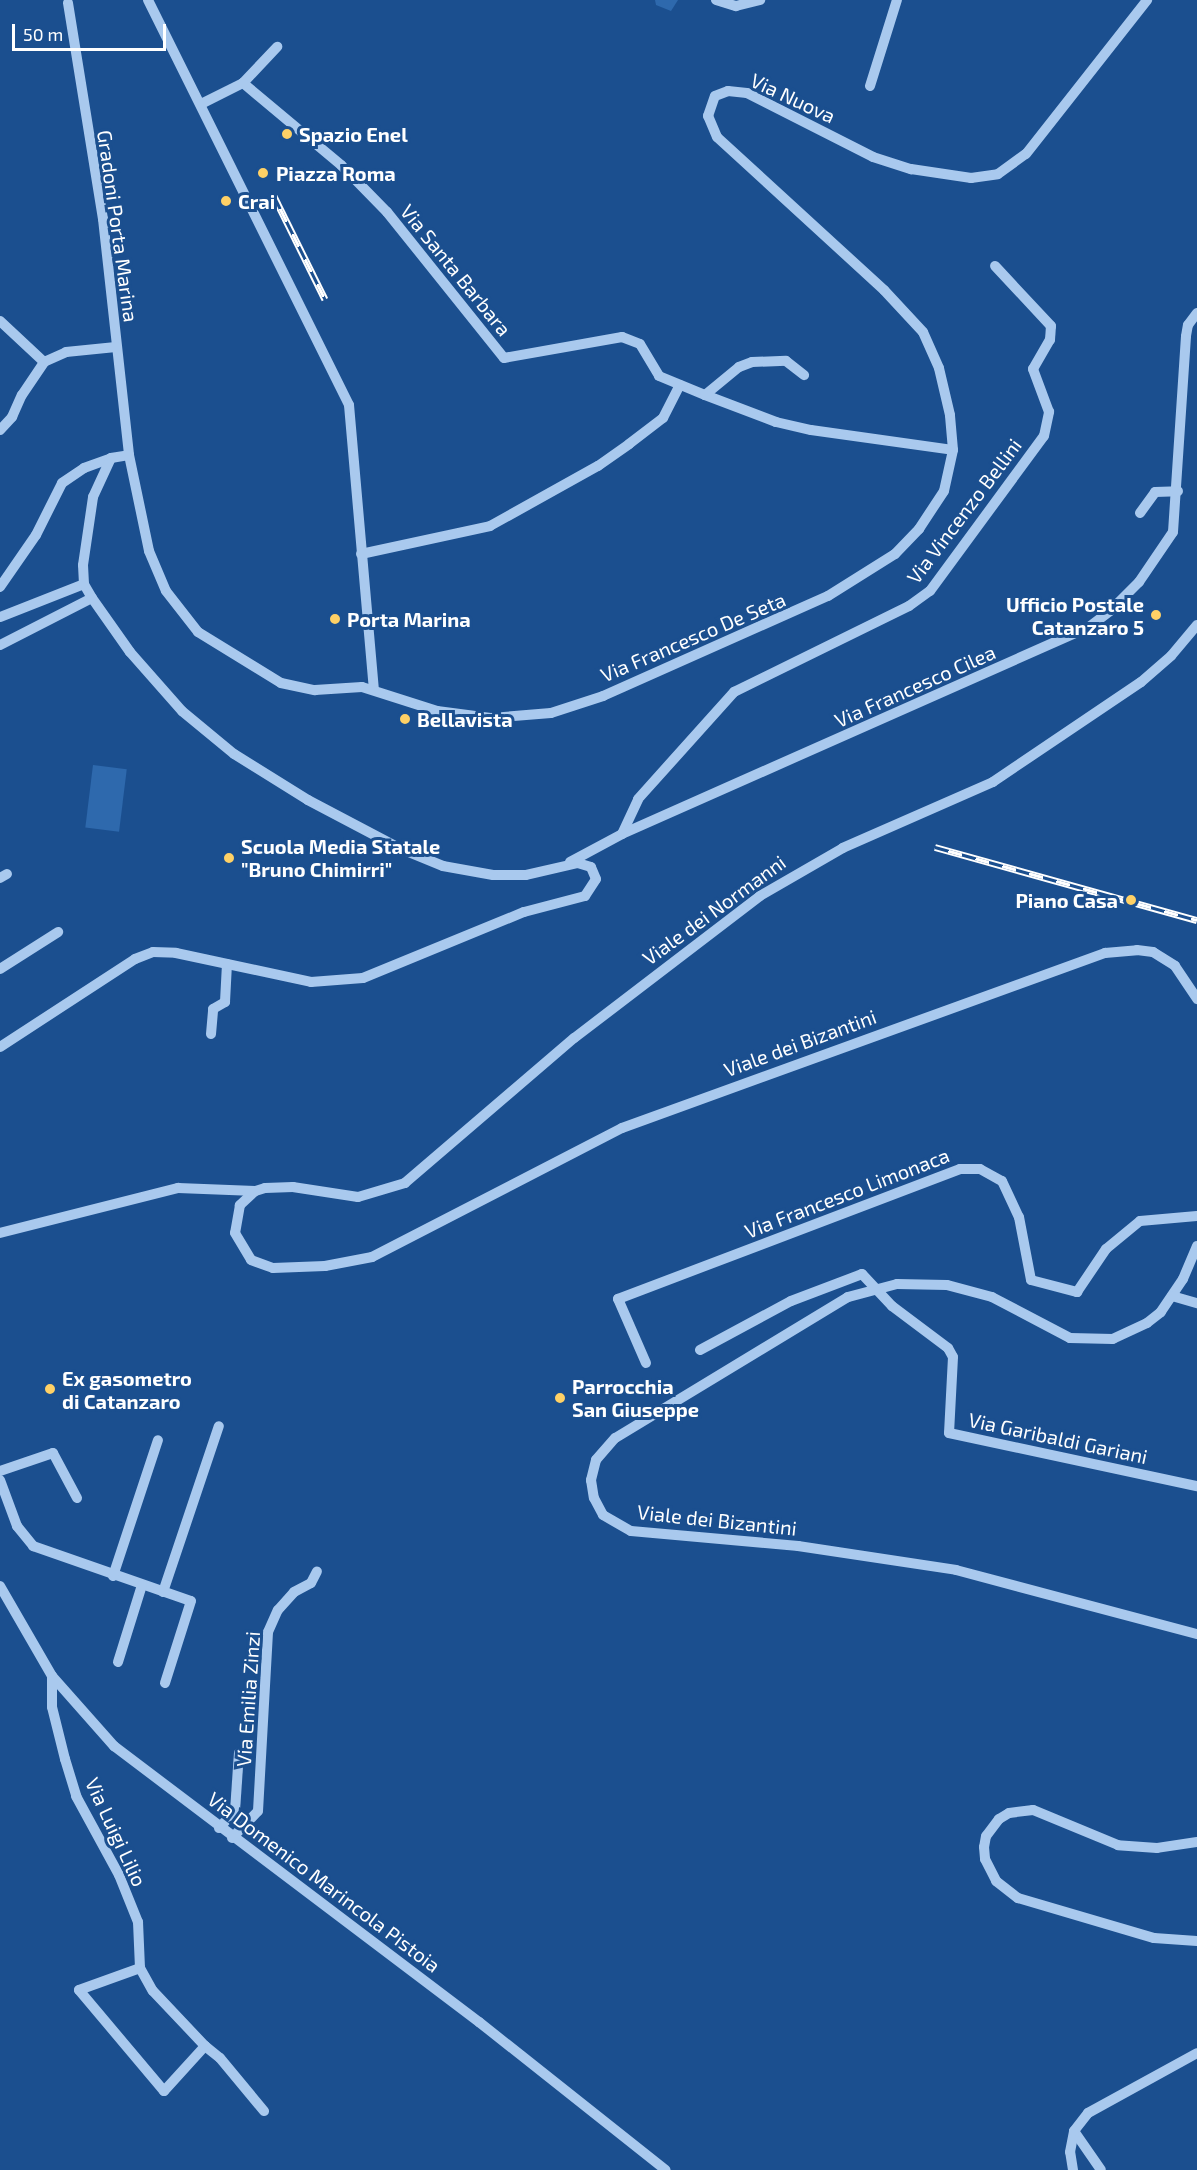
<!DOCTYPE html>
<style>
body{margin:0}
#map{position:relative;width:1197px;height:2170px;overflow:hidden;background:#1b4f8f;font-family:"Exo 2",sans-serif}
div>[style]{position:absolute}
[style*='--x']{left:calc(var(--x)*1px);top:calc(var(--y)*1px);width:calc(var(--w)*1px);rotate:calc(var(--a)*1deg)}
.green>*{inset:0;background:#2e69ad;transform-origin:0 0}
.minor>*{height:10px;margin:-5px;padding:0 5px;transform-origin:5px;border-radius:5px;background:#a9c9ee}
.rail>*{height:7px;margin-top:-3.5px;transform-origin:0;background:repeating-linear-gradient(90deg,#1b4f8f 0 14px,#fff 0 28px);box-sizing:border-box;border-block:2px solid #fff}
.dots>*{width:16px;height:16px;translate:-50% -50%;box-sizing:border-box;border:3px solid #1b4f8f;border-radius:50%}
span{translate:-50% -50%;white-space:nowrap;text-align:center;line-height:1.15;-webkit-text-stroke:6px #1b4f8f;paint-order:stroke}
.street-label{font-size:20px;color:#fff}
.poi-label{font-size:20px;color:#fff;font-weight:700}
.left{translate:0 -50%;text-align:left}
.right{translate:-100% -50%;text-align:right}
.scale{position:absolute;left:12px;top:24px;width:154px;height:27px;box-sizing:border-box;border:3px solid #fff;border-top:0;padding-left:8px;font-size:18px;line-height:21px;white-space:nowrap;color:#fff;-webkit-text-stroke:4px #1b4f8f;paint-order:stroke}
</style>
<div id="map">
<div class="green">
<div style="clip-path:polygon(655px 0,678px 0,671px 11px,656px 5px)"></div>
<div style="left:93px;top:765px;width:34px;height:63px;rotate:7deg"></div>
</div>
<div class="minor">
<div style="--x:148;--y:0;--w:452;--a:63.6"></div>
<div style="--x:349;--y:405;--w:286;--a:85"></div>
<div style="--x:716;--y:0;--w:21;--a:17"></div>
<div style="--x:736;--y:6;--w:25;--a:-14"></div>
<div style="--x:68;--y:3;--w:219;--a:80.8"></div>
<div style="--x:103;--y:219;--w:237;--a:83.7"></div>
<div style="--x:129;--y:455;--w:98;--a:78.2"></div>
<div style="--x:149;--y:551;--w:43;--a:67"></div>
<div style="--x:166;--y:591;--w:52;--a:52"></div>
<div style="--x:198;--y:632;--w:97;--a:31.6"></div>
<div style="--x:281;--y:683;--w:35;--a:12"></div>
<div style="--x:315;--y:690;--w:47;--a:-3.7"></div>
<div style="--x:362;--y:687;--w:79;--a:17.7"></div>
<div style="--x:437;--y:711;--w:54;--a:7.4"></div>
<div style="--x:491;--y:718;--w:60;--a:-4.8"></div>
<div style="--x:551;--y:713;--w:55;--a:-18.1"></div>
<div style="--x:603;--y:696;--w:246;--a:-24"></div>
<div style="--x:828;--y:596;--w:79;--a:-32.1"></div>
<div style="--x:895;--y:554;--w:35;--a:-46"></div>
<div style="--x:919;--y:529;--w:45;--a:-56.7"></div>
<div style="--x:944;--y:491;--w:42;--a:-77.6"></div>
<div style="--x:953;--y:450;--w:35;--a:-95"></div>
<div style="--x:950;--y:415;--w:48;--a:-103.2"></div>
<div style="--x:939;--y:368;--w:39;--a:-114"></div>
<div style="--x:923;--y:332;--w:57;--a:-132.9"></div>
<div style="--x:884;--y:290;--w:226;--a:-137.5"></div>
<div style="--x:717;--y:137;--w:23;--a:-113"></div>
<div style="--x:708;--y:116;--w:21;--a:-71"></div>
<div style="--x:715;--y:96;--w:14;--a:-21"></div>
<div style="--x:728;--y:91;--w:19;--a:6"></div>
<div style="--x:747;--y:93;--w:141;--a:26.9"></div>
<div style="--x:873;--y:157;--w:40;--a:18"></div>
<div style="--x:911;--y:169;--w:61;--a:8.5"></div>
<div style="--x:971;--y:178;--w:27;--a:-8"></div>
<div style="--x:998;--y:174;--w:34;--a:-36"></div>
<div style="--x:1026;--y:154;--w:196;--a:-51.8"></div>
<div style="--x:243;--y:83;--w:50;--a:-46.6"></div>
<div style="--x:870;--y:86;--w:90;--a:-72.6"></div>
<div style="--x:203;--y:103;--w:45;--a:-26.6"></div>
<div style="--x:243;--y:83;--w:128;--a:39.9"></div>
<div style="--x:341;--y:165;--w:66;--a:45.6"></div>
<div style="--x:387;--y:212;--w:187;--a:51.3"></div>
<div style="--x:504;--y:358;--w:120;--a:-10.1"></div>
<div style="--x:622;--y:337;--w:19;--a:21"></div>
<div style="--x:640;--y:344;--w:37;--a:59"></div>
<div style="--x:659;--y:376;--w:50;--a:22.4"></div>
<div style="--x:705;--y:395;--w:44;--a:-39.5"></div>
<div style="--x:739;--y:367;--w:14;--a:-21"></div>
<div style="--x:752;--y:362;--w:34;--a:-2"></div>
<div style="--x:786;--y:361;--w:23;--a:38"></div>
<div style="--x:0;--y:321;--w:60;--a:43"></div>
<div style="--x:705;--y:395;--w:76;--a:20.8"></div>
<div style="--x:776;--y:422;--w:36;--a:13"></div>
<div style="--x:811;--y:430;--w:143;--a:8"></div>
<div style="--x:0;--y:430;--w:18;--a:-47"></div>
<div style="--x:12;--y:417;--w:24;--a:-66"></div>
<div style="--x:22;--y:395;--w:40;--a:-56"></div>
<div style="--x:44;--y:362;--w:24;--a:-24"></div>
<div style="--x:66;--y:352;--w:50;--a:-5.7"></div>
<div style="--x:1140;--y:513;--w:26;--a:-54"></div>
<div style="--x:1155;--y:492;--w:23;--a:-2"></div>
<div style="--x:361;--y:554;--w:132;--a:-12.2"></div>
<div style="--x:490;--y:526;--w:124;--a:-29.1"></div>
<div style="--x:598;--y:466;--w:38;--a:-35"></div>
<div style="--x:629;--y:444;--w:43;--a:-37.4"></div>
<div style="--x:663;--y:418;--w:37;--a:-63"></div>
<div style="--x:0;--y:587;--w:63;--a:-55.3"></div>
<div style="--x:36;--y:535;--w:58;--a:-63.4"></div>
<div style="--x:62;--y:483;--w:27;--a:-34"></div>
<div style="--x:84;--y:468;--w:29;--a:-20"></div>
<div style="--x:0;--y:617;--w:90;--a:-21.4"></div>
<div style="--x:1197;--y:625;--w:40;--a:130"></div>
<div style="--x:1171;--y:656;--w:40;--a:139"></div>
<div style="--x:1141;--y:682;--w:179;--a:146"></div>
<div style="--x:993;--y:782;--w:164;--a:156.3"></div>
<div style="--x:843;--y:848;--w:96;--a:150"></div>
<div style="--x:760;--y:896;--w:234;--a:142.6"></div>
<div style="--x:574;--y:1038;--w:223;--a:139.4"></div>
<div style="--x:405;--y:1183;--w:49;--a:163.4"></div>
<div style="--x:358;--y:1197;--w:66;--a:-171.3"></div>
<div style="--x:293;--y:1187;--w:28;--a:178"></div>
<div style="--x:265;--y:1188;--w:10;--a:163"></div>
<div style="--x:255;--y:1191;--w:21;--a:137"></div>
<div style="--x:240;--y:1205;--w:28;--a:100"></div>
<div style="--x:235;--y:1233;--w:31;--a:59"></div>
<div style="--x:251;--y:1260;--w:23;--a:20"></div>
<div style="--x:273;--y:1268;--w:52;--a:-2.2"></div>
<div style="--x:325;--y:1266;--w:48;--a:-10.8"></div>
<div style="--x:372;--y:1257;--w:281;--a:-27.3"></div>
<div style="--x:622;--y:1128;--w:514;--a:-19.92"></div>
<div style="--x:1105;--y:953;--w:32;--a:-5"></div>
<div style="--x:1137;--y:950;--w:16;--a:7"></div>
<div style="--x:1153;--y:952;--w:26;--a:32"></div>
<div style="--x:1175;--y:966;--w:40;--a:56"></div>
<div style="--x:0;--y:645;--w:103;--a:-27.1"></div>
<div style="--x:92;--y:598;--w:16;--a:-120"></div>
<div style="--x:84;--y:584;--w:19;--a:-93"></div>
<div style="--x:83;--y:565;--w:69;--a:-81.6"></div>
<div style="--x:93;--y:497;--w:43;--a:-65.2"></div>
<div style="--x:111;--y:458;--w:18;--a:-9"></div>
<div style="--x:622;--y:834;--w:38;--a:-65"></div>
<div style="--x:638;--y:799;--w:144;--a:-48.1"></div>
<div style="--x:734;--y:692;--w:195;--a:-26.2"></div>
<div style="--x:909;--y:606;--w:26;--a:-36"></div>
<div style="--x:930;--y:591;--w:192;--a:-53.7"></div>
<div style="--x:1044;--y:436;--w:25;--a:-78"></div>
<div style="--x:1049;--y:412;--w:46;--a:-110.4"></div>
<div style="--x:1033;--y:369;--w:34;--a:-60"></div>
<div style="--x:1050;--y:340;--w:14;--a:-86"></div>
<div style="--x:1051;--y:326;--w:82;--a:-133"></div>
<div style="--x:570;--y:862;--w:59;--a:-28.3"></div>
<div style="--x:622;--y:834;--w:511;--a:-23.91"></div>
<div style="--x:1089;--y:627;--w:26;--a:-37"></div>
<div style="--x:1110;--y:611;--w:41;--a:-45"></div>
<div style="--x:1139;--y:582;--w:60;--a:-55.8"></div>
<div style="--x:1173;--y:532;--w:196;--a:-86.2"></div>
<div style="--x:1186;--y:336;--w:11;--a:-80"></div>
<div style="--x:1188;--y:325;--w:15;--a:-53"></div>
<div style="--x:0;--y:878;--w:8;--a:-30"></div>
<div style="--x:0;--y:969;--w:69;--a:-32.5"></div>
<div style="--x:211;--y:1034;--w:25;--a:-85"></div>
<div style="--x:213;--y:1009;--w:14;--a:-30"></div>
<div style="--x:225;--y:1002;--w:38;--a:-87"></div>
<div style="--x:0;--y:1047;--w:161;--a:-33.1"></div>
<div style="--x:135;--y:959;--w:19;--a:-21"></div>
<div style="--x:153;--y:952;--w:23;--a:2"></div>
<div style="--x:176;--y:953;--w:138;--a:12.1"></div>
<div style="--x:311;--y:982;--w:52;--a:-4.4"></div>
<div style="--x:363;--y:978;--w:174;--a:-22.3"></div>
<div style="--x:524;--y:912;--w:63;--a:-14.7"></div>
<div style="--x:585;--y:896;--w:20;--a:-57"></div>
<div style="--x:596;--y:879;--w:13;--a:-113"></div>
<div style="--x:591;--y:867;--w:14;--a:-163"></div>
<div style="--x:578;--y:863;--w:53;--a:167"></div>
<div style="--x:526;--y:875;--w:33;--a:180"></div>
<div style="--x:493;--y:875;--w:51;--a:-169.8"></div>
<div style="--x:443;--y:866;--w:48;--a:-157.8"></div>
<div style="--x:399;--y:848;--w:103;--a:-152.2"></div>
<div style="--x:308;--y:800;--w:87;--a:-148.1"></div>
<div style="--x:234;--y:754;--w:67;--a:-140.4"></div>
<div style="--x:182;--y:711;--w:79;--a:-131.4"></div>
<div style="--x:130;--y:652;--w:66;--a:-125.1"></div>
<div style="--x:0;--y:1233;--w:184;--a:-14.2"></div>
<div style="--x:178;--y:1188;--w:77;--a:2.2"></div>
<div style="--x:1197;--y:1246;--w:36;--a:113"></div>
<div style="--x:1183;--y:1279;--w:40;--a:124"></div>
<div style="--x:1161;--y:1312;--w:18;--a:142"></div>
<div style="--x:1147;--y:1323;--w:38;--a:155"></div>
<div style="--x:1113;--y:1339;--w:43;--a:-178.7"></div>
<div style="--x:1070;--y:1338;--w:88;--a:-152.3"></div>
<div style="--x:992;--y:1297;--w:47;--a:-165.1"></div>
<div style="--x:947;--y:1285;--w:50;--a:-178.9"></div>
<div style="--x:897;--y:1284;--w:51;--a:165.1"></div>
<div style="--x:848;--y:1297;--w:272;--a:148.8"></div>
<div style="--x:615;--y:1438;--w:29;--a:131"></div>
<div style="--x:596;--y:1460;--w:21;--a:104"></div>
<div style="--x:591;--y:1480;--w:18;--a:81"></div>
<div style="--x:594;--y:1498;--w:19;--a:62"></div>
<div style="--x:603;--y:1515;--w:32;--a:30"></div>
<div style="--x:631;--y:1531;--w:168;--a:5.1"></div>
<div style="--x:798;--y:1546;--w:160;--a:8.6"></div>
<div style="--x:956;--y:1570;--w:249;--a:14.9"></div>
<div style="--x:1172;--y:1296;--w:26;--a:16"></div>
<div style="--x:700;--y:1350;--w:103;--a:-28.3"></div>
<div style="--x:791;--y:1301;--w:76;--a:-20.8"></div>
<div style="--x:862;--y:1274;--w:44;--a:46.8"></div>
<div style="--x:892;--y:1306;--w:70;--a:36.9"></div>
<div style="--x:948;--y:1348;--w:10;--a:61"></div>
<div style="--x:953;--y:1357;--w:76;--a:93"></div>
<div style="--x:949;--y:1433;--w:254;--a:12.1"></div>
<div style="--x:646;--y:1363;--w:70;--a:-113.6"></div>
<div style="--x:618;--y:1299;--w:366;--a:-20.8"></div>
<div style="--x:960;--y:1169;--w:20;--a:0"></div>
<div style="--x:980;--y:1169;--w:25;--a:29"></div>
<div style="--x:1002;--y:1181;--w:40;--a:65"></div>
<div style="--x:1019;--y:1217;--w:64;--a:79.2"></div>
<div style="--x:1031;--y:1280;--w:48;--a:14.6"></div>
<div style="--x:1077;--y:1292;--w:52;--a:-56"></div>
<div style="--x:1106;--y:1249;--w:44;--a:-39.5"></div>
<div style="--x:1140;--y:1221;--w:57;--a:-5"></div>
<div style="--x:0;--y:1471;--w:56;--a:-18.8"></div>
<div style="--x:53;--y:1453;--w:51;--a:61.9"></div>
<div style="--x:0;--y:1480;--w:49;--a:69.7"></div>
<div style="--x:17;--y:1526;--w:26;--a:51"></div>
<div style="--x:33;--y:1546;--w:167;--a:19.2"></div>
<div style="--x:191;--y:1601;--w:86;--a:107.6"></div>
<div style="--x:113;--y:1576;--w:143;--a:-71.7"></div>
<div style="--x:0;--y:1586;--w:104;--a:60"></div>
<div style="--x:52;--y:1676;--w:94;--a:48.5"></div>
<div style="--x:114;--y:1746;--w:458;--a:37.1"></div>
<div style="--x:479;--y:2022;--w:238;--a:38.4"></div>
<div style="--x:163;--y:1592;--w:175;--a:-71.4"></div>
<div style="--x:118;--y:1662;--w:81;--a:-72.7"></div>
<div style="--x:52;--y:1676;--w:31;--a:90"></div>
<div style="--x:52;--y:1707;--w:54;--a:76"></div>
<div style="--x:65;--y:1759;--w:39;--a:73"></div>
<div style="--x:76;--y:1796;--w:90;--a:61.4"></div>
<div style="--x:119;--y:1875;--w:51;--a:68"></div>
<div style="--x:138;--y:1922;--w:46;--a:87.5"></div>
<div style="--x:140;--y:1968;--w:26;--a:61"></div>
<div style="--x:153;--y:1991;--w:76;--a:46.6"></div>
<div style="--x:205;--y:2046;--w:61;--a:132.3"></div>
<div style="--x:164;--y:2091;--w:132;--a:-130.1"></div>
<div style="--x:79;--y:1990;--w:65;--a:-19.8"></div>
<div style="--x:219;--y:1828;--w:23;--a:-47"></div>
<div style="--x:235;--y:1811;--w:58;--a:-86.1"></div>
<div style="--x:232;--y:1838;--w:37;--a:-46"></div>
<div style="--x:258;--y:1811;--w:179;--a:-86.8"></div>
<div style="--x:268;--y:1632;--w:24;--a:-66"></div>
<div style="--x:278;--y:1610;--w:24;--a:-48"></div>
<div style="--x:294;--y:1592;--w:19;--a:-28"></div>
<div style="--x:311;--y:1583;--w:13;--a:-63"></div>
<div style="--x:1197;--y:1842;--w:40;--a:171.5"></div>
<div style="--x:1157;--y:1848;--w:39;--a:-176"></div>
<div style="--x:1118;--y:1845;--w:92;--a:-157.6"></div>
<div style="--x:1033;--y:1810;--w:24;--a:173"></div>
<div style="--x:1009;--y:1813;--w:12;--a:149"></div>
<div style="--x:999;--y:1819;--w:21;--a:127"></div>
<div style="--x:986;--y:1836;--w:11;--a:100"></div>
<div style="--x:984;--y:1847;--w:12;--a:85"></div>
<div style="--x:985;--y:1859;--w:25;--a:63"></div>
<div style="--x:996;--y:1881;--w:28;--a:38"></div>
<div style="--x:1018;--y:1898;--w:142;--a:16.4"></div>
<div style="--x:1154;--y:1938;--w:43;--a:4"></div>
<div style="--x:205;--y:2046;--w:19;--a:39"></div>
<div style="--x:220;--y:2058;--w:69;--a:50.3"></div>
<div style="--x:1074;--y:2131;--w:47;--a:55.3"></div>
<div style="--x:1073;--y:2170;--w:18;--a:-99"></div>
<div style="--x:1070;--y:2152;--w:21;--a:-79"></div>
<div style="--x:1074;--y:2131;--w:23;--a:-52"></div>
<div style="--x:1088;--y:2113;--w:124;--a:-28.8"></div>
</div>
<div class="rail">
<div style="--x:274;--y:196;--w:115;--a:63.7"></div>
<div style="--x:935;--y:847;--w:272;--a:15.6"></div>
</div>
<div class="dots">
<div style="left:287px;top:134px;background:#ffd166"></div>
<div style="left:263px;top:173px;background:#ffd166"></div>
<div style="left:226px;top:201px;background:#ffd166"></div>
<div style="left:1156px;top:615px;background:#ffd166"></div>
<div style="left:335px;top:619px;background:#ffd166"></div>
<div style="left:405px;top:719px;background:#ffd166"></div>
<div style="left:229px;top:858px;background:#ffd166"></div>
<div style="left:1131px;top:900px;background:#ffd166"></div>
<div style="left:50px;top:1389px;background:#ffd166"></div>
<div style="left:560px;top:1398px;background:#ffd166"></div>
</div>
<div class="street-label">
<span style="left:793px;top:98px;rotate:25deg">Via Nuova</span>
<span style="left:118px;top:226px;rotate:82deg">Gradoni Porta Marina</span>
<span style="left:456px;top:270px;rotate:51deg">Via Santa Barbara</span>
<span style="left:964px;top:511px;rotate:-53deg">Via Vincenzo Bellini</span>
<span style="left:693px;top:637px;rotate:-23deg">Via Francesco De Seta</span>
<span style="left:915px;top:686px;rotate:-24deg">Via Francesco Cilea</span>
<span style="left:714px;top:910px;rotate:-36deg">Viale dei Normanni</span>
<span style="left:800px;top:1043px;rotate:-20deg">Viale dei Bizantini</span>
<span style="left:847px;top:1193px;rotate:-21deg">Via Francesco Limonaca</span>
<span style="left:1058px;top:1438px;rotate:12deg">Via Garibaldi Gariani</span>
<span style="left:717px;top:1520px;rotate:6deg">Viale dei Bizantini</span>
<span style="left:248px;top:1699px;rotate:-86deg">Via Emilia Zinzi</span>
<span style="left:116px;top:1832px;rotate:65deg">Via Luigi Lilio</span>
<span style="left:324px;top:1882px;rotate:37deg">Via Domenico Marincola Pistoia</span>
</div>
<div class="poi-label">
<span class="left" style="left:299px;top:134px">Spazio Enel</span>
<span class="left" style="left:276px;top:173px">Piazza Roma</span>
<span class="left" style="left:238px;top:201px">Crai</span>
<span class="right" style="left:1144px;top:616px">Ufficio Postale<br>Catanzaro 5</span>
<span class="left" style="left:347px;top:619px">Porta Marina</span>
<span class="left" style="left:417px;top:719px">Bellavista</span>
<span class="left" style="left:241px;top:858px">Scuola Media Statale<br>"Bruno Chimirri"</span>
<span class="right" style="left:1118px;top:900px">Piano Casa</span>
<span class="left" style="left:62px;top:1390px">Ex gasometro<br>di Catanzaro</span>
<span class="left" style="left:572px;top:1398px">Parrocchia<br>San Giuseppe</span>
</div>
<div class="scale">50 m</div>
</div>
